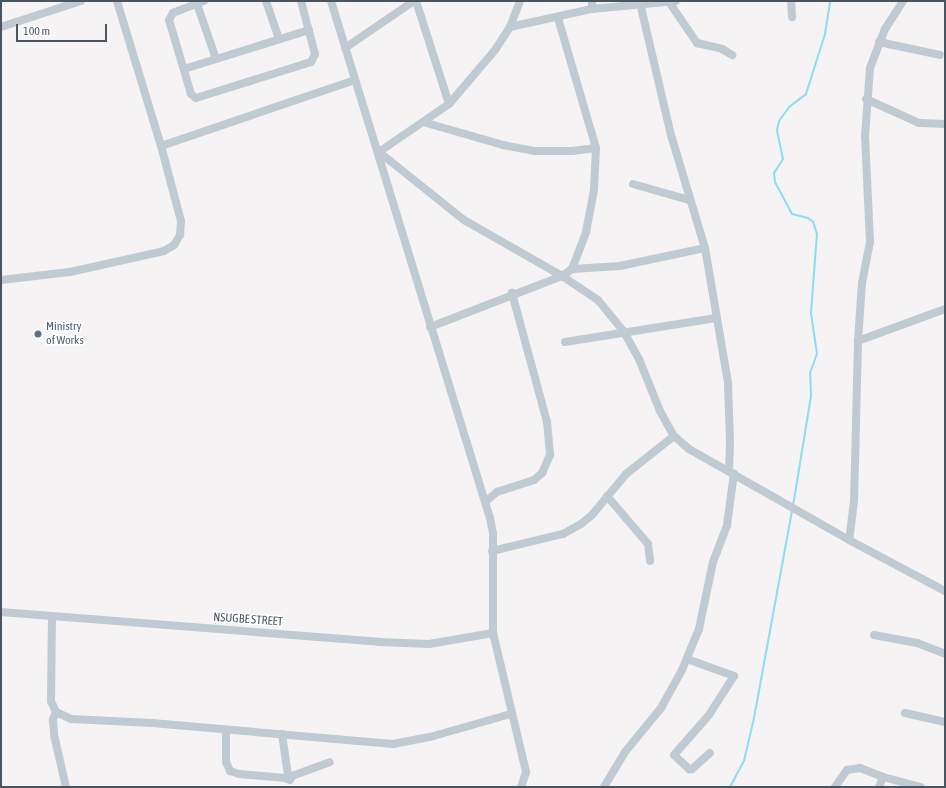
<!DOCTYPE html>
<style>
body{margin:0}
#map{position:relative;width:946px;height:788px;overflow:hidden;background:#f5f3f3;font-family:"Asap Condensed",sans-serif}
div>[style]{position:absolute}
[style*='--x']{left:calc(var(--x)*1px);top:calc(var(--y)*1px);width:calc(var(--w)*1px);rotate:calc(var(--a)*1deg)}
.stream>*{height:2px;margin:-1px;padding:0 1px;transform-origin:1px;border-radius:1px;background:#8dddf0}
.minor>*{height:8px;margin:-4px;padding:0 4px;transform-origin:4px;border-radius:4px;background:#c0cad2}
.dots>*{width:11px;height:11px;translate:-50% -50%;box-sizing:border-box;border:2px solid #fff;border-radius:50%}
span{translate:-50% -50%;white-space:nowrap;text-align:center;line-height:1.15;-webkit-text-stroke:3.5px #fff;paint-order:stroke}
.service-label{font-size:12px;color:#4e5e75}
.left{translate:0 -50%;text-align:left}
.street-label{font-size:12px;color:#495661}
.frame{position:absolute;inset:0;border:2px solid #495661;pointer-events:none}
.scale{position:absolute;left:16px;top:24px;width:91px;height:18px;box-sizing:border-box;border:2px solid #495661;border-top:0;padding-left:5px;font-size:12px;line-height:14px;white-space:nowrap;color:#495661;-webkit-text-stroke:3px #fff;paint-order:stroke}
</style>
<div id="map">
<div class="stream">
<div style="--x:793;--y:506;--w:111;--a:-80.7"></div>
<div style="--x:811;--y:396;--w:23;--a:-92"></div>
<div style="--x:810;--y:373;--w:20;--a:-70"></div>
<div style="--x:817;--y:354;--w:41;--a:-98.3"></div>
<div style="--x:811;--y:313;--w:79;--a:-85.7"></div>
<div style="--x:817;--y:234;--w:13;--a:-108"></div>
<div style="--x:813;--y:222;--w:6;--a:-141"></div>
<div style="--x:808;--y:218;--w:16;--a:-166"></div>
<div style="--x:792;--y:214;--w:36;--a:-118"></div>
<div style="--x:775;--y:182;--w:9;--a:-96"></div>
<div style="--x:774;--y:173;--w:17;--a:-57"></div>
<div style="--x:783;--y:159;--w:30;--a:-102"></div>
<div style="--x:777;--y:130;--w:9;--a:-77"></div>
<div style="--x:779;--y:121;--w:17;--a:-54"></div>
<div style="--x:789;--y:107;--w:21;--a:-37"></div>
<div style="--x:806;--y:94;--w:63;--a:-72.4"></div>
<div style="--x:825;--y:34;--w:33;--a:-81"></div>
<div style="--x:730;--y:787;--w:30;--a:-62"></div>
<div style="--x:744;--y:761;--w:44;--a:-76.9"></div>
<div style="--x:754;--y:718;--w:211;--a:-79.6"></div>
</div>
<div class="minor">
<div style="--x:204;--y:1;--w:33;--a:159"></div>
<div style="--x:173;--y:13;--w:8;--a:120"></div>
<div style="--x:169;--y:20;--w:77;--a:73.4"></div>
<div style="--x:191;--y:94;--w:6;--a:39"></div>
<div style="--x:196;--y:98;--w:121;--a:-17.4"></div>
<div style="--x:311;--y:62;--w:9;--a:-63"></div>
<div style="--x:315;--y:54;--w:55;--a:-104.8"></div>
<div style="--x:266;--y:1;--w:40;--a:71.1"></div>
<div style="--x:331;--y:1;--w:541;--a:72.91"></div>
<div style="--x:490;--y:518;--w:16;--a:79"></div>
<div style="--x:493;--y:534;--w:99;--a:90"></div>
<div style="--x:493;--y:633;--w:143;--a:76.6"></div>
<div style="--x:526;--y:772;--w:16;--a:108"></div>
<div style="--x:416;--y:1;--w:108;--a:72.2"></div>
<div style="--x:520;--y:1;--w:28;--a:111"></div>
<div style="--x:510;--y:27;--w:27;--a:123"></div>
<div style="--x:495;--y:50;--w:71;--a:130.4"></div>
<div style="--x:449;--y:104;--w:85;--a:145.6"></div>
<div style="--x:379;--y:152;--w:109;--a:38.7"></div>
<div style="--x:464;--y:220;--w:113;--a:29.7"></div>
<div style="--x:562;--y:276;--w:43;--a:33.7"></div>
<div style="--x:598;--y:300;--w:41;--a:50.9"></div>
<div style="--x:624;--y:332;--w:31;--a:61"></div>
<div style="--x:639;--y:359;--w:56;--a:68"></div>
<div style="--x:660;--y:411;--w:29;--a:61"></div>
<div style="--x:674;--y:436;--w:20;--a:41"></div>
<div style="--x:689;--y:449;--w:184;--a:29.6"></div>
<div style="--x:791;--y:1;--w:16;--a:86"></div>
<div style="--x:669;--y:2;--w:50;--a:55.7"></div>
<div style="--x:697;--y:43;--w:26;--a:13"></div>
<div style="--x:722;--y:49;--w:12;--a:31"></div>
<div style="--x:640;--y:3;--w:136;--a:76.8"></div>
<div style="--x:671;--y:135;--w:118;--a:73.3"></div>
<div style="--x:705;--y:248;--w:137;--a:80.3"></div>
<div style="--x:728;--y:383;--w:60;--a:88.1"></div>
<div style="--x:730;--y:443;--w:27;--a:92"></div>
<div style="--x:197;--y:4;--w:58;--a:70.9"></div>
<div style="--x:592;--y:9;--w:84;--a:-5.4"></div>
<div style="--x:1;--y:27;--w:84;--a:-18"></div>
<div style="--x:510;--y:27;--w:84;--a:-12.4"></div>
<div style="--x:592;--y:9;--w:8;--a:-90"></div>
<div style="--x:879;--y:42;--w:62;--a:12"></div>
<div style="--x:345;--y:48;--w:83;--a:-34.3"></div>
<div style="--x:184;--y:69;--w:131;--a:-17.3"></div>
<div style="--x:866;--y:99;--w:58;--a:24.4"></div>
<div style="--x:919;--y:123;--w:26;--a:2"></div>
<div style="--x:423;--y:122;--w:83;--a:16"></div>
<div style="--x:503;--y:145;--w:33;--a:11"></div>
<div style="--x:535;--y:151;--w:37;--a:0"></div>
<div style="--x:572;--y:151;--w:24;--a:-7"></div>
<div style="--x:161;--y:146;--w:205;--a:-18.8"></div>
<div style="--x:633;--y:184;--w:58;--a:15.9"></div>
<div style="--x:572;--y:269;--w:48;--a:-3.6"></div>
<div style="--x:620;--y:266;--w:87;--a:-12"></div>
<div style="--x:1;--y:280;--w:69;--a:-6.6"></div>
<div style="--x:70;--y:272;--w:96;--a:-12.6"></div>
<div style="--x:164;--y:251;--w:12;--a:-31"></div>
<div style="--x:174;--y:245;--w:12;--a:-59"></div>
<div style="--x:180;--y:235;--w:14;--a:-86"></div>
<div style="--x:181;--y:221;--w:78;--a:-104.9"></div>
<div style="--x:161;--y:146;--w:152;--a:-106.9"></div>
<div style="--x:945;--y:309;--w:93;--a:159.8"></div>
<div style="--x:858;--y:341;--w:160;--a:91.4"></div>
<div style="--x:854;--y:501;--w:39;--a:97"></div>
<div style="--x:849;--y:540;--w:109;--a:28"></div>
<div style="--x:430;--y:327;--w:142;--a:-21.1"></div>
<div style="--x:562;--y:276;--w:12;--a:-35"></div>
<div style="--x:572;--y:269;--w:40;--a:-69"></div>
<div style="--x:586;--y:232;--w:43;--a:-79.2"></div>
<div style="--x:594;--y:190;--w:42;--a:-87.3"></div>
<div style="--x:596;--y:148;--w:135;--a:-106.3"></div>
<div style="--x:858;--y:341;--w:58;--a:-86.1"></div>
<div style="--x:862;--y:283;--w:42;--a:-79"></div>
<div style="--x:870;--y:242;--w:106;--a:-92.7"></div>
<div style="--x:865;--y:136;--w:68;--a:-85.8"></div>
<div style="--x:870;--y:68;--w:42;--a:-69"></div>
<div style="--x:885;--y:29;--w:33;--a:-57"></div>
<div style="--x:565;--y:342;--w:153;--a:-9"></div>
<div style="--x:607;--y:496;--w:63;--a:49.5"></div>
<div style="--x:648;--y:544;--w:17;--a:83"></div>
<div style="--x:485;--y:502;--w:16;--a:-40"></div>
<div style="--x:497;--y:492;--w:39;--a:-18"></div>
<div style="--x:534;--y:480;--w:11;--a:-41"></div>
<div style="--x:542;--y:473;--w:20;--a:-66"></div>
<div style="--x:550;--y:455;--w:33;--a:-95"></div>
<div style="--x:547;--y:422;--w:134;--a:-105.2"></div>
<div style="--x:492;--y:551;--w:73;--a:-13.5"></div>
<div style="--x:563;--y:534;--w:21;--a:-29"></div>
<div style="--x:581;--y:524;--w:14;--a:-39"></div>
<div style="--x:592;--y:515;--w:53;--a:-50.3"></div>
<div style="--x:626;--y:474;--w:61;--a:-38.4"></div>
<div style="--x:1;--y:612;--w:379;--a:4.5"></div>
<div style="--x:379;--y:642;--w:50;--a:2.3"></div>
<div style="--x:429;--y:644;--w:65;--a:-9.8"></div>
<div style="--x:52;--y:617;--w:84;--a:90.7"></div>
<div style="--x:51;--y:701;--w:12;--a:66"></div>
<div style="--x:56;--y:712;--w:17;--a:25"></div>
<div style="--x:71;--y:719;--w:81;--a:2.8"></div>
<div style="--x:152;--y:723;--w:242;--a:5"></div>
<div style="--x:393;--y:744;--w:38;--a:-11"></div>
<div style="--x:430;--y:737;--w:84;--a:-15.9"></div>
<div style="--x:874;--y:635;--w:44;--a:10.5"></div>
<div style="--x:917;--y:643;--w:30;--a:21"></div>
<div style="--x:687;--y:659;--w:50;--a:19.9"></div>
<div style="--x:734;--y:676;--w:46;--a:122.7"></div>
<div style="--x:709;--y:715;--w:53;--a:131.2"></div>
<div style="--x:674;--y:755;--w:21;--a:43"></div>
<div style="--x:689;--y:769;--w:3;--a:0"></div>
<div style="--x:692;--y:769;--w:24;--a:-42"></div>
<div style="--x:56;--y:712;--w:8;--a:113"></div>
<div style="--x:53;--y:719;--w:16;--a:86"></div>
<div style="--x:54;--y:735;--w:53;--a:77"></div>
<div style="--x:905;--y:713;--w:41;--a:12.7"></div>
<div style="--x:226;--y:730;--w:32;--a:90"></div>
<div style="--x:226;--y:762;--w:10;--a:66"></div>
<div style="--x:230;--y:771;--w:9;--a:18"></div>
<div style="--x:239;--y:774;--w:47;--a:4.9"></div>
<div style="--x:282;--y:734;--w:41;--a:81.7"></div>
<div style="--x:288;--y:775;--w:4;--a:124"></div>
<div style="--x:286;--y:778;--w:4;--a:27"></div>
<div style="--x:290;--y:780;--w:4;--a:-63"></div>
<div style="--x:292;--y:776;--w:4;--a:-166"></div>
<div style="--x:292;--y:776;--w:40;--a:-20.2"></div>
<div style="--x:604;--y:787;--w:41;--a:-59"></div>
<div style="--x:625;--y:752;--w:57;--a:-50.7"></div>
<div style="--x:661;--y:708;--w:43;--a:-61.1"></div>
<div style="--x:682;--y:670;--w:44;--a:-67.5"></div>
<div style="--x:699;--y:629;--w:68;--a:-78.2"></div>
<div style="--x:713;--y:562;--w:40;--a:-69"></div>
<div style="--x:727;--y:525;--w:52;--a:-82.3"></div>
<div style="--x:835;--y:787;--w:21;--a:-55"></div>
<div style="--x:847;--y:770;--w:13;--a:-9"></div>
<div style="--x:860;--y:768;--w:25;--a:21"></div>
<div style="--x:883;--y:777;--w:39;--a:15"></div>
<div style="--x:879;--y:787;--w:11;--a:-68"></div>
</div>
<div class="dots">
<div style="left:38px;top:334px;background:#5c6f8a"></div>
</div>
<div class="service-label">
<span class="left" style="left:46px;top:334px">Ministry<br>of Works</span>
</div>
<div class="street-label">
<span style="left:248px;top:620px;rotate:4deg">NSUGBE STREET</span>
</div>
<div class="frame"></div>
<div class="scale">100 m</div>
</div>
